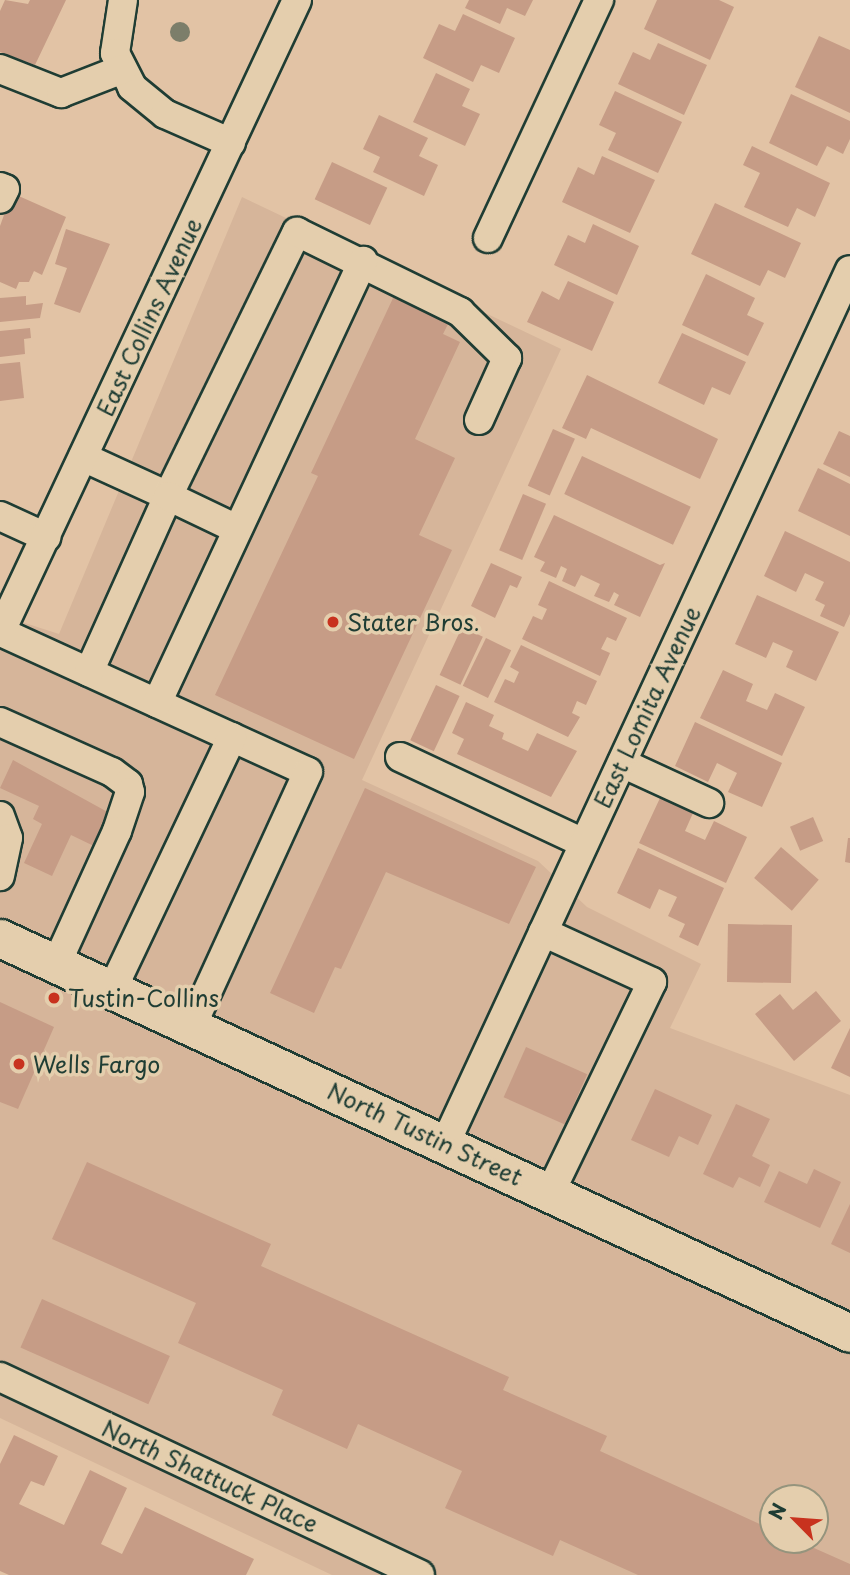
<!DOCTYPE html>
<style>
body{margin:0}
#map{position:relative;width:850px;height:1575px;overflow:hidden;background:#e2c3a5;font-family:"Playpen Sans",sans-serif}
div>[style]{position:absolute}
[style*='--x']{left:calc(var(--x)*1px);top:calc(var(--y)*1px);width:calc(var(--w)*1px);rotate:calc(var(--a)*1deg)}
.built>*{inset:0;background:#d6b59a}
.building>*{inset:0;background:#c69c86;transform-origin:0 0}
.roads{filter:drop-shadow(2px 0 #1f3d34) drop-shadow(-2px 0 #1f3d34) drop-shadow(0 2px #1f3d34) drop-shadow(0 -2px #1f3d34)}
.minor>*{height:28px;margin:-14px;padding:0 14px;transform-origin:14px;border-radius:14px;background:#e4cead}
.major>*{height:37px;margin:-18.5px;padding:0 18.5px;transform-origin:18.5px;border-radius:18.5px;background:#e4cead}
.trees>*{width:20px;height:20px;margin:-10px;border-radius:50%;background:#7c7e6a}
.dots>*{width:19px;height:19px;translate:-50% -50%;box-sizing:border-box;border:4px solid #e4cead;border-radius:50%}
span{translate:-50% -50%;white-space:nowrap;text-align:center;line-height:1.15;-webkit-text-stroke:7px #e4cead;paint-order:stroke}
.street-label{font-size:23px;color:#1f3d34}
.poi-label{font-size:23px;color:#1f3d34}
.left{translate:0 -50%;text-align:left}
.north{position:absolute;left:759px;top:1484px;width:70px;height:70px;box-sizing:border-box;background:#e4cead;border:2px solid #95947d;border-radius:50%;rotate:295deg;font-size:19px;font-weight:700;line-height:28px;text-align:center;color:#1f3d34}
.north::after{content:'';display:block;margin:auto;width:24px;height:32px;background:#c8321e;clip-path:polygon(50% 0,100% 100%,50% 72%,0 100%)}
</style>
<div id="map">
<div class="built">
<div style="clip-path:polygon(evenodd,242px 197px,561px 349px,362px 780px,538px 861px,587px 907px,701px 964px,670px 1028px,850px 1095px,850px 1575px,332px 1575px,0 1418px,0 615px,59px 634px,242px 197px,773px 1498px,815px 1498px,815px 1540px,773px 1540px,773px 1498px)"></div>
</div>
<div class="building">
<div style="clip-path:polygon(5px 0,28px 4px,30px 0,66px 0,35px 65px,0 52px,0 11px)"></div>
<div style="clip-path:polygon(469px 0,533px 0,525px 16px,507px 8px,500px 24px,465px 8px)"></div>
<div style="clip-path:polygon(657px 0,719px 0,734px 7px,710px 60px,644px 29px)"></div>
<div style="clip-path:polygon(463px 14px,515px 38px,499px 73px,481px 65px,473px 82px,423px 58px,439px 24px,455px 31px)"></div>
<div style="clip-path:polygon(819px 36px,850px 50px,850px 113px,795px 87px)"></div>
<div style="clip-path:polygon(658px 43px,707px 65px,684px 115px,618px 84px,633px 52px,650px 60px)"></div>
<div style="clip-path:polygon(436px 73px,470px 89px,462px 106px,480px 114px,465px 146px,413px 122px)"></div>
<div style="clip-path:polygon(615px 91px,682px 122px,658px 173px,608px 150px,616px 133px,599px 125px)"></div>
<div style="clip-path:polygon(791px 94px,850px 121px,850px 139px,843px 154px,827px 146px,817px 166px,769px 143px)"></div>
<div style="clip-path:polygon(379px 115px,428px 138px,419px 156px,438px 165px,424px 196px,373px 172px,380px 157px,363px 149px)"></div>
<div style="clip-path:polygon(752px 146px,830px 183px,815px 217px,797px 208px,788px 227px,744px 207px,760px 173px,743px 165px)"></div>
<div style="clip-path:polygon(602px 156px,655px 180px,630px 233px,562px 202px,578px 167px,594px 175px)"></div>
<div style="left:332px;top:162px;width:61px;height:41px;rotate:25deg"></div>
<div style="clip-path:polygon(12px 193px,66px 217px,42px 275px,34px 271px,29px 282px,19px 282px,16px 289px,0 282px,0 226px)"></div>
<div style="clip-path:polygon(715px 203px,801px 243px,785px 278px,768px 270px,760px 286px,691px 254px)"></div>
<div style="clip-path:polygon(593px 224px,639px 246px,617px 295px,554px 265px,568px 235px,585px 243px)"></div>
<div style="clip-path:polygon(66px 229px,110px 244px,80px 313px,54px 304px,67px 268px,55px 264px)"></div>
<div style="clip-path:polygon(706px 274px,755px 298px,747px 315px,764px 323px,748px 356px,682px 325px)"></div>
<div style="clip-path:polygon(568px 281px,614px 302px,592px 351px,527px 322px,542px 291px,559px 300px)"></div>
<div style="clip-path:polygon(26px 296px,26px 305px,43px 303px,40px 318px,0 322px,0 298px)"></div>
<div style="clip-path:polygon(394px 296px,449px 322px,443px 334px,460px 342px,415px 439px,455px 458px,419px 535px,452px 550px,354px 759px,215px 695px,318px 476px,311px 473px)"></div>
<div style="clip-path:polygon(30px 328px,31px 338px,24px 339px,25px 354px,0 357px,0 331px)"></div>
<div style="clip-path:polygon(682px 333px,746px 362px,730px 395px,712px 387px,704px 405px,658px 383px)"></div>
<div style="clip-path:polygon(20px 362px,24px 398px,0 401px,0 364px)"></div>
<div style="clip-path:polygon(587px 375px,718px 439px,700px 479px,591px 428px,586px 439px,562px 428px)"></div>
<div style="left:553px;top:429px;width:24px;height:62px;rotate:24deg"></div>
<div style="clip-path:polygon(839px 431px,850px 436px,850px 477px,823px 464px)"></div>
<div style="left:582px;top:456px;width:120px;height:42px;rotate:25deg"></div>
<div style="clip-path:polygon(818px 468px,850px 484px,850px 536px,798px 511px)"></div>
<div style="left:523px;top:494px;width:25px;height:61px;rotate:23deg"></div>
<div style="clip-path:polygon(554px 515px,660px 565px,665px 563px,640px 617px,614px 605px,619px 595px,614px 592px,609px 602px,594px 596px,600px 584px,581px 575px,575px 587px,562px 581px,567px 569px,561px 566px,556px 578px,540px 571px,545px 562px,534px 557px)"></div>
<div style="clip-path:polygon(785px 531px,850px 562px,850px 614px,844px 627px,820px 616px,825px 605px,815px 600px,824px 582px,805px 573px,796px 592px,764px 576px)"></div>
<div style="clip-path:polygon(491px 563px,522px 577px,517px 588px,510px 585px,495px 618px,471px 606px)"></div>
<div style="clip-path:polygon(549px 581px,627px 618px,616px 641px,607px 637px,601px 649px,610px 653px,600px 676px,522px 639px,533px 616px,542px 620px,547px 609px,538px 605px)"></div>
<div style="clip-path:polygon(757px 595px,839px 632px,816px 681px,786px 667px,793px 651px,773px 642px,766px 658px,735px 644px)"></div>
<div style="left:462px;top:627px;width:23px;height:53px;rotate:25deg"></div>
<div style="left:486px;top:638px;width:28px;height:53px;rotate:26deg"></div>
<div style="clip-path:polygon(521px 645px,597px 681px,586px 705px,577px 701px,572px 713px,580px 717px,568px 737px,494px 702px,505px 679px,514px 683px,519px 672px,510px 667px)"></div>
<div style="clip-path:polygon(723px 670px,753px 684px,746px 701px,767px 710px,775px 693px,805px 707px,782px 756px,700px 718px)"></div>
<div style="left:436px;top:685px;width:26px;height:61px;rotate:25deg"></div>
<div style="clip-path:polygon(466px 702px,494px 715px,489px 726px,504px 733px,502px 739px,528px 751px,537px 733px,577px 751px,551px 797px,457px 754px,464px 739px,452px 733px)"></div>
<div style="clip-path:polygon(695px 722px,782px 763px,762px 807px,728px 792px,737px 773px,717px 763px,708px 782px,675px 766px)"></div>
<div style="clip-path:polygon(13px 760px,113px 815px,98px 848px,71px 835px,52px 876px,24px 863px,42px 824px,33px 819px,39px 806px,0 788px)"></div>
<div style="clip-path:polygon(365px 788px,536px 867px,509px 924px,386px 872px,341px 969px,335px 967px,314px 1013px,270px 993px)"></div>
<div style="clip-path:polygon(660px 798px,693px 813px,685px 831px,705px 840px,714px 821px,747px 837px,726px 883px,639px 843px)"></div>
<div style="left:813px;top:817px;width:26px;height:25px;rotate:67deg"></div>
<div style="clip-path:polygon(848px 838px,850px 838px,850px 863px,845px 862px)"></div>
<div style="left:781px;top:847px;width:50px;height:41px;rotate:41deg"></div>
<div style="clip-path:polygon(638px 848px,724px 888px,698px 946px,679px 937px,685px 924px,668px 916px,677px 897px,659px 889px,650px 909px,617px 893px)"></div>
<div style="left:728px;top:924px;width:64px;height:58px;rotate:1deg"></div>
<div style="clip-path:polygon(816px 991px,841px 1021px,794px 1061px,755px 1014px,780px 994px,793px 1010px)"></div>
<div style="clip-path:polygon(0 1002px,54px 1027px,18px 1109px,0 1102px)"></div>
<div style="clip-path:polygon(850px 1028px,850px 1077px,831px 1068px)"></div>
<div style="left:526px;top:1047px;width:67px;height:55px;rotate:24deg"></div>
<div style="clip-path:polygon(655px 1089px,712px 1115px,698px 1145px,679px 1136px,669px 1157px,631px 1140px)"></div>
<div style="clip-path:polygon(736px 1104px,770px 1119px,752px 1156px,770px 1165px,760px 1187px,739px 1177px,733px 1188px,703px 1174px)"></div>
<div style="clip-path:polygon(87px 1162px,271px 1244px,261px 1266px,509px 1377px,503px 1390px,607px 1436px,600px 1451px,773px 1530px,773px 1540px,796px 1540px,850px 1564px,850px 1575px,638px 1575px,560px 1540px,553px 1556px,445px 1508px,462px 1471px,358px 1424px,347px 1449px,272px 1415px,283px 1390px,178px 1343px,196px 1303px,52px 1239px)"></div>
<div style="clip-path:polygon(814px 1169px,841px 1182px,820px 1228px,764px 1202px,779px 1171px,807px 1184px)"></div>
<div style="clip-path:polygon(850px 1204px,850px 1253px,831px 1244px)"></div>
<div style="left:42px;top:1299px;width:140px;height:53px;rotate:24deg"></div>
<div style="clip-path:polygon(14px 1435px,58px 1456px,44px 1486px,31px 1481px,19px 1504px,64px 1525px,90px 1470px,127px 1488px,101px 1544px,122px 1554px,145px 1507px,254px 1559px,246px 1575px,9px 1575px,0 1571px,0 1464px)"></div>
</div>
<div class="roads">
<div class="minor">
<div style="--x:123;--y:0;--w:54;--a:98.6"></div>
<div style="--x:115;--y:53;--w:38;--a:63"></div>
<div style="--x:132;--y:87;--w:43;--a:39.3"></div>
<div style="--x:165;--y:114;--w:72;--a:23.7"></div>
<div style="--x:0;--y:69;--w:66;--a:21.5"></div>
<div style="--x:61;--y:93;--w:66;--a:-21.2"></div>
<div style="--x:0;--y:187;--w:5;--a:22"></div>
<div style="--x:5;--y:189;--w:11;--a:117"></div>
<div style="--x:488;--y:238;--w:263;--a:-65"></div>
<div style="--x:83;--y:457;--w:94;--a:24.6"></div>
<div style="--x:168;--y:496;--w:294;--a:-64"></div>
<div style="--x:297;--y:232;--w:182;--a:26.1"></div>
<div style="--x:460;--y:312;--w:66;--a:44.4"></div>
<div style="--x:507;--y:358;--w:68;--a:114.3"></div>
<div style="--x:0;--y:516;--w:51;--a:24.5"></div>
<div style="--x:1;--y:632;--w:337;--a:24.5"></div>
<div style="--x:308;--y:772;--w:278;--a:114.6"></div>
<div style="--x:0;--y:633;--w:699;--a:-64.86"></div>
<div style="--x:89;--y:672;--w:193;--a:-65.8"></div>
<div style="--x:168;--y:496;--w:76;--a:25.6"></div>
<div style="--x:157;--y:703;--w:488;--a:-65"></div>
<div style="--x:0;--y:722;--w:123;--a:24.1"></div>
<div style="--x:112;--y:772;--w:20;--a:37"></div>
<div style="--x:128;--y:784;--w:8;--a:76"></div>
<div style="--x:130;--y:792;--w:41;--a:108.4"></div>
<div style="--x:117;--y:831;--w:147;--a:114.5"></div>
<div style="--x:400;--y:757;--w:203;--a:25.1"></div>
<div style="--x:622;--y:763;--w:96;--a:24.7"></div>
<div style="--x:0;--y:816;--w:23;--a:70"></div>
<div style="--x:8;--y:838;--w:39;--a:102"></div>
<div style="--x:543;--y:932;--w:120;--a:24.6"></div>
<div style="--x:652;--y:982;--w:234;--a:115.8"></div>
<div style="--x:112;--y:990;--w:280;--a:-64.6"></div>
<div style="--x:445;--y:1144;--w:963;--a:-65.14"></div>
<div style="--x:0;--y:1377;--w:464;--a:25.2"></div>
</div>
<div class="major">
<div style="--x:0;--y:938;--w:937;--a:24.92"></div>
</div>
</div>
<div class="trees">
<div style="left:180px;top:32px"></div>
</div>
<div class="dots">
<div style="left:333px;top:622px;background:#c8321e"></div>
<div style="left:54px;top:998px;background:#c8321e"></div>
<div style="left:19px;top:1064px;background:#c8321e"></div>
</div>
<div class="street-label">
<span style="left:149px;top:317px;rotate:-65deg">East Collins Avenue</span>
<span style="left:647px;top:707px;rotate:-65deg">East Lomita Avenue</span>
<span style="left:425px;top:1134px;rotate:25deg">North Tustin Street</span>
<span style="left:210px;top:1476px;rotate:25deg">North Shattuck Place</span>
</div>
<div class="poi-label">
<span class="left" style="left:347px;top:622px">Stater Bros.</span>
<span class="left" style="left:68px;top:998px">Tustin-Collins</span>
<span class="left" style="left:33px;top:1064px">Wells Fargo</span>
</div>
<div class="north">N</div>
</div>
